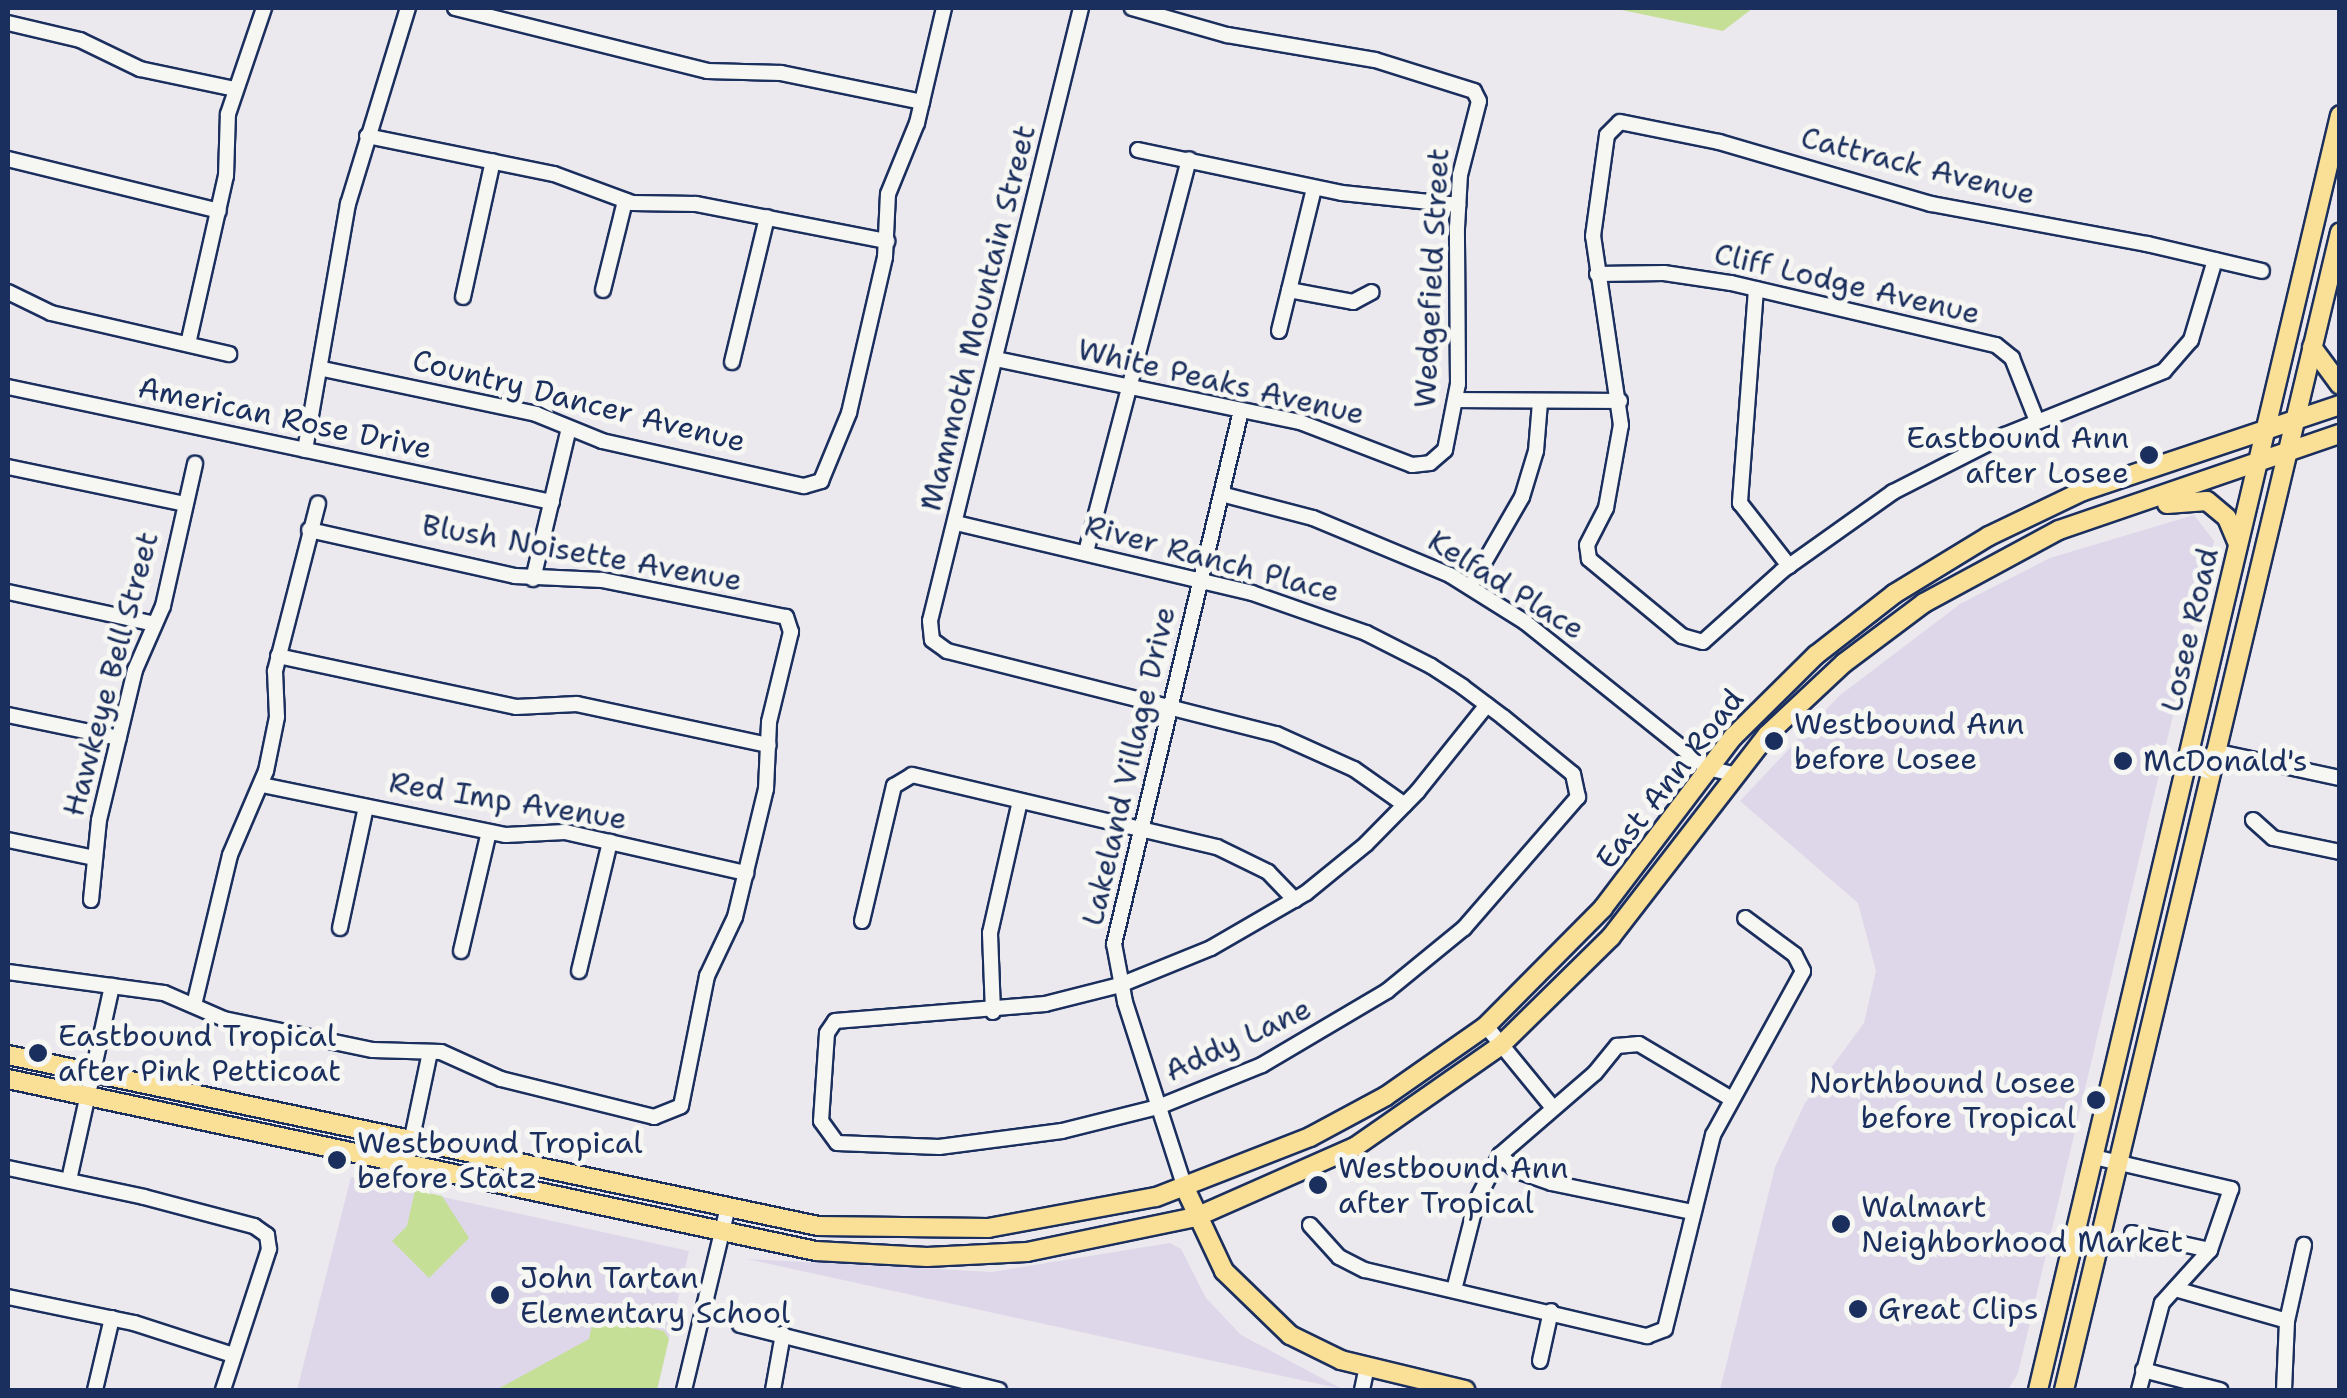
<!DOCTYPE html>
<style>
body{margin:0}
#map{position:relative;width:2347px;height:1398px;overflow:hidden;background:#ebe8ee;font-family:"Shantell Sans",sans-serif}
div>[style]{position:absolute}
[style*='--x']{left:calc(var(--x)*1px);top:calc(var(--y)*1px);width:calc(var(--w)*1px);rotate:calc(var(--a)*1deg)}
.built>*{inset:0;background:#ddd7e9}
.green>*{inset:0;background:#c6df96}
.roads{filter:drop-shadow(2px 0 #1b2f5e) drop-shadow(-2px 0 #1b2f5e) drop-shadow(0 2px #1b2f5e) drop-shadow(0 -2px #1b2f5e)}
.minor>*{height:14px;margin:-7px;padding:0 7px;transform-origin:7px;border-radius:7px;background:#f6f6f2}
.major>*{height:18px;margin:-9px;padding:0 9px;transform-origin:9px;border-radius:9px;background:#fadf96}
.dots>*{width:28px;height:28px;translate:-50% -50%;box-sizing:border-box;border:5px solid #f6f6f2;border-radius:50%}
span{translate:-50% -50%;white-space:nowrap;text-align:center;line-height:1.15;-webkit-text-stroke:10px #f6f6f2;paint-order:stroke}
.street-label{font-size:30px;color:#1b2f5e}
.poi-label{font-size:30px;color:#1b2f5e}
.right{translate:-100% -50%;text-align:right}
.left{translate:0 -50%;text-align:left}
.frame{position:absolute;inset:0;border:10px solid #1b2f5e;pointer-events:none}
</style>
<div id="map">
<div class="built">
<div style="clip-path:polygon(2194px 515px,2214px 541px,2018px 1373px,2008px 1390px,1720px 1390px,1775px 1167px,1805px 1103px,1864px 1023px,1876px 971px,1858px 903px,1740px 801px,1839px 696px,1960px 604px,2050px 558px)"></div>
<div style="clip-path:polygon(351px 1177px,689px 1251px,657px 1390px,297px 1390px)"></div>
<div style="clip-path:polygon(1170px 1243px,1181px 1249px,1206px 1298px,1241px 1335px,1342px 1389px,747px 1259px,992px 1272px)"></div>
</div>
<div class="green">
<div style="clip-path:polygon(1612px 8px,1753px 8px,1723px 31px)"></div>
<div style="clip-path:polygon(415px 1190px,442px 1196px,469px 1238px,429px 1278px,392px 1241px,407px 1226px)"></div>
<div style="clip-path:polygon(594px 1316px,664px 1331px,669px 1339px,657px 1390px,496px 1390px,589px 1339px)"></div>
</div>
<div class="roads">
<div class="minor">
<div style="--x:455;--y:8;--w:260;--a:14"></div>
<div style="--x:707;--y:71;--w:74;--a:1.5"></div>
<div style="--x:781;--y:73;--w:144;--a:11.6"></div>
<div style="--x:1081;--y:8;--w:631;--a:103.84"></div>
<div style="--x:930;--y:621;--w:19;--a:84"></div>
<div style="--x:932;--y:640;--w:19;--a:36"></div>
<div style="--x:947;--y:651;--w:339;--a:14.2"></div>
<div style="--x:1276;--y:734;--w:85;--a:24.2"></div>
<div style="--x:1354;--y:769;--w:62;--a:35.2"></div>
<div style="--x:8;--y:23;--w:74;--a:13.3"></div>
<div style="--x:80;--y:40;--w:67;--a:25.8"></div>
<div style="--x:140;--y:69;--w:97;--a:11.9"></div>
<div style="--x:367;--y:136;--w:191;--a:11.5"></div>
<div style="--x:554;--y:174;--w:83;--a:20.4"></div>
<div style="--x:632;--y:203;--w:64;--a:0.9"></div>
<div style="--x:696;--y:204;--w:195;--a:11"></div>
<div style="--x:1138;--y:150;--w:208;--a:11.9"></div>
<div style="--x:1342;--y:193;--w:117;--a:5.9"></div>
<div style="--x:8;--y:159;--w:217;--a:13.8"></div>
<div style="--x:2215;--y:260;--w:84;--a:106.7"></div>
<div style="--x:2191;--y:340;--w:41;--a:131.1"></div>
<div style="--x:2164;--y:371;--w:171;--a:158.1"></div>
<div style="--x:2005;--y:435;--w:126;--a:153"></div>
<div style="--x:1893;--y:492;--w:136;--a:144.6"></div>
<div style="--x:1782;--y:571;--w:106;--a:138.1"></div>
<div style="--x:1703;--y:642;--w:22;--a:-164"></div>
<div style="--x:1682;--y:636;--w:121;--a:-140.4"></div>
<div style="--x:1589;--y:559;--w:14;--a:-98"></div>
<div style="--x:1587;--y:545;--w:42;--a:-62.8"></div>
<div style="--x:1606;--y:508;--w:84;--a:-79.8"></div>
<div style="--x:1621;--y:425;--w:191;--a:-98.4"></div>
<div style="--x:1593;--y:236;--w:102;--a:-82.1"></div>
<div style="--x:1607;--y:135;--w:18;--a:-45"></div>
<div style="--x:1620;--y:122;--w:101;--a:11.4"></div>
<div style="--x:1719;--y:142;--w:221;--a:16.3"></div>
<div style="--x:1931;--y:204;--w:220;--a:10.5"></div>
<div style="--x:2147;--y:244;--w:118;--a:13.2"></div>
<div style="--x:1597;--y:274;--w:67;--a:-0.9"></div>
<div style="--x:1664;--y:273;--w:68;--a:8.5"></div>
<div style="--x:1731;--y:283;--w:272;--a:13.2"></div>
<div style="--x:1996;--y:345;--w:21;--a:39"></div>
<div style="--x:2012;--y:358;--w:68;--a:68.4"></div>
<div style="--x:1756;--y:289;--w:215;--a:94.3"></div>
<div style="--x:1740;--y:503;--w:80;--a:52.1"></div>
<div style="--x:603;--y:290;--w:92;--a:-76.1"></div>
<div style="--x:1289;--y:290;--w:65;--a:10.6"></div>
<div style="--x:1353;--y:302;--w:21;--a:-28"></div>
<div style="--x:8;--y:292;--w:48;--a:26"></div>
<div style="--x:51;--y:313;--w:183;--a:13"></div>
<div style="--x:463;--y:297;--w:139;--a:-77.6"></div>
<div style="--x:1279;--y:331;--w:147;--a:-76.2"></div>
<div style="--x:188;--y:344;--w:172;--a:-77.3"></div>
<div style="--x:226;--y:176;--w:62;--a:-88.2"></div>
<div style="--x:228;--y:114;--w:112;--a:-71.2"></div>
<div style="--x:996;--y:359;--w:310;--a:11.7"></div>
<div style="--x:1300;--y:422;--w:120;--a:21"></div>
<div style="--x:1412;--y:465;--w:18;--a:-6"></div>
<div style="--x:1430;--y:463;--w:20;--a:-41"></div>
<div style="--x:1445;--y:450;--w:67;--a:-78.9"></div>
<div style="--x:1458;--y:384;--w:156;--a:-90.4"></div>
<div style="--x:1457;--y:228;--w:53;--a:-86.8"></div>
<div style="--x:1460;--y:175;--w:76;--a:-75.6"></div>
<div style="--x:1479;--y:101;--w:11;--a:-117"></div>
<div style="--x:1474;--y:91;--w:104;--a:-162.6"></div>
<div style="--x:1375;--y:60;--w:150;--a:-170.4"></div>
<div style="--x:1227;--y:35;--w:99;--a:-164.1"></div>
<div style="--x:732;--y:362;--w:149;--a:-76.4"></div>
<div style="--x:323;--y:369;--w:218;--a:11.9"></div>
<div style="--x:536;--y:414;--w:71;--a:22.2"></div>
<div style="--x:602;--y:441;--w:207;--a:12.6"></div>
<div style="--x:804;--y:486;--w:18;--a:-16"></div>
<div style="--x:821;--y:481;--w:74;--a:-67.6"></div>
<div style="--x:849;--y:413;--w:160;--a:-77"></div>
<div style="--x:885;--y:257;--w:63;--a:-87.3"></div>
<div style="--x:888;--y:194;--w:77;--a:-67.8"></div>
<div style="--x:917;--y:123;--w:118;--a:-76.8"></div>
<div style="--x:8;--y:387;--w:556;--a:11.94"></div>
<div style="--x:1456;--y:400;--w:164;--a:0.3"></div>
<div style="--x:305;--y:450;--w:250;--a:-80.1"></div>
<div style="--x:348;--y:204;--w:205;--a:-73"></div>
<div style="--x:8;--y:467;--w:181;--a:11.8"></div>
<div style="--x:1221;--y:494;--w:95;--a:14.6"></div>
<div style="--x:1313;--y:518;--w:148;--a:22.6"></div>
<div style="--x:1450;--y:575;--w:89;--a:32.1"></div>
<div style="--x:1525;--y:622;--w:233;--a:38.7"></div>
<div style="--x:1707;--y:768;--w:28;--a:13"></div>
<div style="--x:956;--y:523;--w:304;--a:13.3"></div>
<div style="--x:1252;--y:593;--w:121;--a:19.3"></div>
<div style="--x:1366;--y:633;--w:73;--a:26.9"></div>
<div style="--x:1431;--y:666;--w:38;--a:33"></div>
<div style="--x:1463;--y:687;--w:50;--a:36.9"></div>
<div style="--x:1503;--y:717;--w:90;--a:39.2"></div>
<div style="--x:1573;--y:774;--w:24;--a:78"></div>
<div style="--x:1578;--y:797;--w:174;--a:131"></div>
<div style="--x:1464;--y:928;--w:99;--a:140.7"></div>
<div style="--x:1387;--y:991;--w:145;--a:149.4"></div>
<div style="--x:1262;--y:1065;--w:112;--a:158"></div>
<div style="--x:1158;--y:1107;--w:99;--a:166"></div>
<div style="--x:1062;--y:1131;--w:124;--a:172.6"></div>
<div style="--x:939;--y:1147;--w:102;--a:-177.8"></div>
<div style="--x:837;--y:1143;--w:27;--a:-126"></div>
<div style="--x:821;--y:1121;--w:88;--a:-86.1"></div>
<div style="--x:827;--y:1033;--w:14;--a:-56"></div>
<div style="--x:835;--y:1021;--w:211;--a:-4.6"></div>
<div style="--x:1045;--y:1004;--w:77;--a:-14.2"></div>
<div style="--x:1120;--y:985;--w:98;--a:-22.1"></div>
<div style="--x:1211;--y:948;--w:110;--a:-30.1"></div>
<div style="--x:1306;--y:893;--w:77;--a:-39.2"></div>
<div style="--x:1366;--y:844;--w:74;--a:-45.5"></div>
<div style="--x:1418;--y:791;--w:110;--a:-51.3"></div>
<div style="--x:1086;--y:552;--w:406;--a:-75.3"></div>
<div style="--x:533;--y:579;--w:155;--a:-76.6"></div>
<div style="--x:1470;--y:587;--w:104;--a:-60"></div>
<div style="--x:1522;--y:497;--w:48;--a:-73.1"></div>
<div style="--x:1536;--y:451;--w:49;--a:-85.3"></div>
<div style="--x:8;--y:592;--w:150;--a:12.3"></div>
<div style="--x:278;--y:656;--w:243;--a:12.1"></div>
<div style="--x:516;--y:707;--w:61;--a:-2.8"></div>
<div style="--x:577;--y:704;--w:196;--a:12.1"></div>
<div style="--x:8;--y:715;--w:113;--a:11.7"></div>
<div style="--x:2214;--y:751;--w:129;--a:12.1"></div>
<div style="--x:262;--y:785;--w:249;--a:11.6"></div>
<div style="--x:506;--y:835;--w:59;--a:-2.9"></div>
<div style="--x:565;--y:832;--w:186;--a:12.8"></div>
<div style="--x:2253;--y:820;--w:27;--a:42"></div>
<div style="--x:2273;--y:838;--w:68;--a:11.8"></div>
<div style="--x:8;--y:840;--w:89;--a:11.7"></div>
<div style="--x:91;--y:900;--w:80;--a:-84.3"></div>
<div style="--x:99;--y:820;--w:154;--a:-76.5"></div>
<div style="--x:135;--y:670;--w:70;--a:-66.4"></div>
<div style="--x:163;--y:606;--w:146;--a:-77.3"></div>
<div style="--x:862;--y:921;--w:139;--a:-76.7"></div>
<div style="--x:894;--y:786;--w:21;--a:-31"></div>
<div style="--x:912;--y:775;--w:313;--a:13.3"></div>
<div style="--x:1217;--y:847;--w:57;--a:26.1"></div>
<div style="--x:1268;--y:872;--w:39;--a:46"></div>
<div style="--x:340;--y:928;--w:124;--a:-77.9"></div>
<div style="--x:461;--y:951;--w:122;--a:-76.8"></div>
<div style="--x:579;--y:971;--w:133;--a:-76.5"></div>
<div style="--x:8;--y:972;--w:157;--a:7.7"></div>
<div style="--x:164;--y:993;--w:65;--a:23.4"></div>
<div style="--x:224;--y:1019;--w:152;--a:11.8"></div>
<div style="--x:373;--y:1050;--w:68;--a:1.7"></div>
<div style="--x:441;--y:1052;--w:66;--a:24.2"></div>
<div style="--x:501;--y:1079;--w:158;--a:13.9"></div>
<div style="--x:654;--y:1117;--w:29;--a:-22"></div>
<div style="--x:681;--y:1106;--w:133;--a:-78.7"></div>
<div style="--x:707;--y:976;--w:65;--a:-64.6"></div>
<div style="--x:735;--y:917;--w:132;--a:-76.4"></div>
<div style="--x:766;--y:789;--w:67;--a:-87.4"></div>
<div style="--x:769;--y:722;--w:93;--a:-76.3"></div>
<div style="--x:791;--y:632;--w:16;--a:-108"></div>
<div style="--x:786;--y:617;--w:188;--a:-168.6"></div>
<div style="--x:602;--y:580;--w:87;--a:-177.4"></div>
<div style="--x:515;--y:576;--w:211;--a:-167.4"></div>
<div style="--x:194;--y:1005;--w:154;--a:-76.5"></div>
<div style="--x:230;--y:855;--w:91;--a:-66.8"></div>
<div style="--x:266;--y:771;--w:55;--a:-78.5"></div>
<div style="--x:277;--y:717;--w:46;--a:-92.5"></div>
<div style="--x:275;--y:671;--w:173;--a:-75.6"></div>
<div style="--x:993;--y:1012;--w:79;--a:-92.2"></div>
<div style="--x:990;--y:933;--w:135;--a:-77.2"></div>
<div style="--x:1486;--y:1026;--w:106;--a:50.7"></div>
<div style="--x:1500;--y:1155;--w:23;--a:43"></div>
<div style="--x:1517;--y:1171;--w:37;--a:19"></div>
<div style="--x:1552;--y:1183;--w:143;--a:11.7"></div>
<div style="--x:2094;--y:1157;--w:141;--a:13.1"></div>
<div style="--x:2231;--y:1189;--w:65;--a:109"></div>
<div style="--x:2210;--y:1250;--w:72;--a:132.2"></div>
<div style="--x:2162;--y:1303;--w:90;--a:104.8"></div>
<div style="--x:406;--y:1166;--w:116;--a:-78.1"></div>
<div style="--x:8;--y:1168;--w:139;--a:12"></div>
<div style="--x:144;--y:1197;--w:114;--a:14.8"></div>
<div style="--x:254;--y:1226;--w:16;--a:35"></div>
<div style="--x:267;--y:1235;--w:14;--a:82"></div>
<div style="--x:269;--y:1249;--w:148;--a:108.1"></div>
<div style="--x:69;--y:1180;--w:199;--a:-77.5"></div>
<div style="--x:1185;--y:1188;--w:195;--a:-107.9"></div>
<div style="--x:1125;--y:1002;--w:59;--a:-100.7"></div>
<div style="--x:1114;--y:944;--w:548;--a:-76.6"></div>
<div style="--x:1310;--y:1225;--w:43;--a:47.8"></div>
<div style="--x:1339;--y:1257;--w:29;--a:27"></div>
<div style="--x:1365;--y:1270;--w:290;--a:13.2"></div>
<div style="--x:1647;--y:1336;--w:19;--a:-21"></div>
<div style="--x:1665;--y:1329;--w:200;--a:-76.1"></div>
<div style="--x:1713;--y:1135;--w:187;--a:-61.2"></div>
<div style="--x:1803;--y:971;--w:18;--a:-117"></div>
<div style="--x:1795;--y:955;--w:62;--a:-143.5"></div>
<div style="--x:2132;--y:1233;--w:80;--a:12.3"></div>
<div style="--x:2175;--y:1289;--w:116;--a:15.9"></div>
<div style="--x:1454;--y:1290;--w:93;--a:-75.7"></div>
<div style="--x:1477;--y:1200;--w:51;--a:-62.9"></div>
<div style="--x:1500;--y:1155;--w:125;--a:-40.8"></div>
<div style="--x:1595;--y:1073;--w:35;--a:-51"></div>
<div style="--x:1617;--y:1046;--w:22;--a:-5"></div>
<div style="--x:1639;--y:1044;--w:106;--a:30.7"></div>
<div style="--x:8;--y:1297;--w:129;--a:11.7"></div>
<div style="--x:134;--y:1323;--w:104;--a:17.9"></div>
<div style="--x:740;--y:1325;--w:267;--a:14.1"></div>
<div style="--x:1540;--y:1361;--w:51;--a:-77.6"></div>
<div style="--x:2143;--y:1370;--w:80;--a:14.6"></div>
<div style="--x:95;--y:1390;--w:74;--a:-76.7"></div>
<div style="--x:684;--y:1390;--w:184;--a:-76.5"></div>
<div style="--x:773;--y:1390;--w:57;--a:-79.9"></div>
<div style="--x:1362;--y:1390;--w:24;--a:-78"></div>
<div style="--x:2284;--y:1390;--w:69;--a:-87.5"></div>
<div style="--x:2287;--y:1321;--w:78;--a:-77.4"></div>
</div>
<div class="major">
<div style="--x:2312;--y:347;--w:47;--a:53.6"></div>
<div style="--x:2167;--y:504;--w:40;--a:-4.3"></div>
<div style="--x:2207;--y:501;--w:26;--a:40"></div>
<div style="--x:2227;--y:518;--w:26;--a:67"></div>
<div style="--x:8;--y:1055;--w:828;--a:11.92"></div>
<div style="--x:818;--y:1226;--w:170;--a:0.7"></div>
<div style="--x:988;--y:1228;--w:171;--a:-10.5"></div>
<div style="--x:1156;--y:1197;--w:165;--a:-21.3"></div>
<div style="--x:1310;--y:1137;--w:86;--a:-28.3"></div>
<div style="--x:1386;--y:1096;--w:122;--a:-35"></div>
<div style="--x:1486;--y:1026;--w:166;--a:-45.2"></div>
<div style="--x:1603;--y:908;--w:215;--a:-52.8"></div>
<div style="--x:1733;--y:737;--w:117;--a:-44.7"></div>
<div style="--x:1816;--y:655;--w:99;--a:-38"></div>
<div style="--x:1894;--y:594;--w:111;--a:-31.4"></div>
<div style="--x:1989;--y:536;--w:104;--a:-25.6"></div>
<div style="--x:2083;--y:491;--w:271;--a:-18.5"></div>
<div style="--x:8;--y:1079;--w:826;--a:12.02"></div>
<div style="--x:816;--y:1251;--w:111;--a:3.1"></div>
<div style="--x:927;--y:1257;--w:100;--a:-2.9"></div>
<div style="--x:1027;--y:1252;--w:173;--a:-11.7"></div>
<div style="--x:1196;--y:1217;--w:174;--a:-23.8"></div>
<div style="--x:1355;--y:1147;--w:178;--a:-34.9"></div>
<div style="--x:1501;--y:1045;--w:154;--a:-44.5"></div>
<div style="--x:1611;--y:937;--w:255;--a:-52.3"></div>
<div style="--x:1767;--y:735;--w:105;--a:-43.1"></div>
<div style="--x:1844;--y:663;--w:100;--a:-36.9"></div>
<div style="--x:1924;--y:603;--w:153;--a:-28.4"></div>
<div style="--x:2059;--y:530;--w:297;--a:-18.9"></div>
<div style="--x:1185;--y:1188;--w:92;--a:64.8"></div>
<div style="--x:1224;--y:1271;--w:92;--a:44.1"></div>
<div style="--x:1290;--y:1335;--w:57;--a:26.1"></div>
<div style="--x:1341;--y:1360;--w:128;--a:13.6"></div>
<div style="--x:2038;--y:1390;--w:1310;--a:-76.67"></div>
<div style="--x:2064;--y:1390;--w:1190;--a:-76.59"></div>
</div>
</div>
<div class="dots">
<div style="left:2149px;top:455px;background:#1b2f5e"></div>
<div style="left:1774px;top:741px;background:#1b2f5e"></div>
<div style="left:2123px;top:761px;background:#1b2f5e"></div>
<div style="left:38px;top:1053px;background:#1b2f5e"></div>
<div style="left:2096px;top:1100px;background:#1b2f5e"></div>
<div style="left:337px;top:1160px;background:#1b2f5e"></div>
<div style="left:1318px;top:1185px;background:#1b2f5e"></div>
<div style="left:1841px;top:1224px;background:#1b2f5e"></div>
<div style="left:500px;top:1295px;background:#1b2f5e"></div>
<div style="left:1858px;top:1309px;background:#1b2f5e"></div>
</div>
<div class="street-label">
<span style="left:1918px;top:166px;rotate:14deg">Cattrack Avenue</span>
<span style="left:1432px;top:278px;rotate:-87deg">Wedgefield Street</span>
<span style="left:1847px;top:284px;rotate:13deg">Cliff Lodge Avenue</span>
<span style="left:978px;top:318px;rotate:-76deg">Mammoth Mountain Street</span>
<span style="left:1221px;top:382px;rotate:13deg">White Peaks Avenue</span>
<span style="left:579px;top:401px;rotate:14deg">Country Dancer Avenue</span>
<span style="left:285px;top:418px;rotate:12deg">American Rose Drive</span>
<span style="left:582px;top:553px;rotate:10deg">Blush Noisette Avenue</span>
<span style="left:1212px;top:559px;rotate:15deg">River Ranch Place</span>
<span style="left:1506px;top:585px;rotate:32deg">Kelfad Place</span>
<span style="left:2190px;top:630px;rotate:-77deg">Losee Road</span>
<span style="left:111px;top:674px;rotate:-75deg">Hawkeye Bell Street</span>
<span style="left:1129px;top:766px;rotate:-77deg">Lakeland Village Drive</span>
<span style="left:1670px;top:779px;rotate:-52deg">East Ann Road</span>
<span style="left:508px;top:801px;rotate:9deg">Red Imp Avenue</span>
<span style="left:1238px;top:1040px;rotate:-25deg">Addy Lane</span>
</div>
<div class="poi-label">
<span class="right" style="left:2129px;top:455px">Eastbound Ann<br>after Losee</span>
<span class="left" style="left:1794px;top:741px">Westbound Ann<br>before Losee</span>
<span class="left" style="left:2143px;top:761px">McDonald's</span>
<span class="left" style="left:58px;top:1053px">Eastbound Tropical<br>after Pink Petticoat</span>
<span class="right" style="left:2076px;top:1100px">Northbound Losee<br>before Tropical</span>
<span class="left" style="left:357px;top:1160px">Westbound Tropical<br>before Statz</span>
<span class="left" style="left:1338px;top:1185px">Westbound Ann<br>after Tropical</span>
<span class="left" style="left:1861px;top:1224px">Walmart<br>Neighborhood Market</span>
<span class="left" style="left:520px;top:1295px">John Tartan<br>Elementary School</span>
<span class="left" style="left:1878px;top:1309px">Great Clips</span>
</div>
<div class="frame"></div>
</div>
